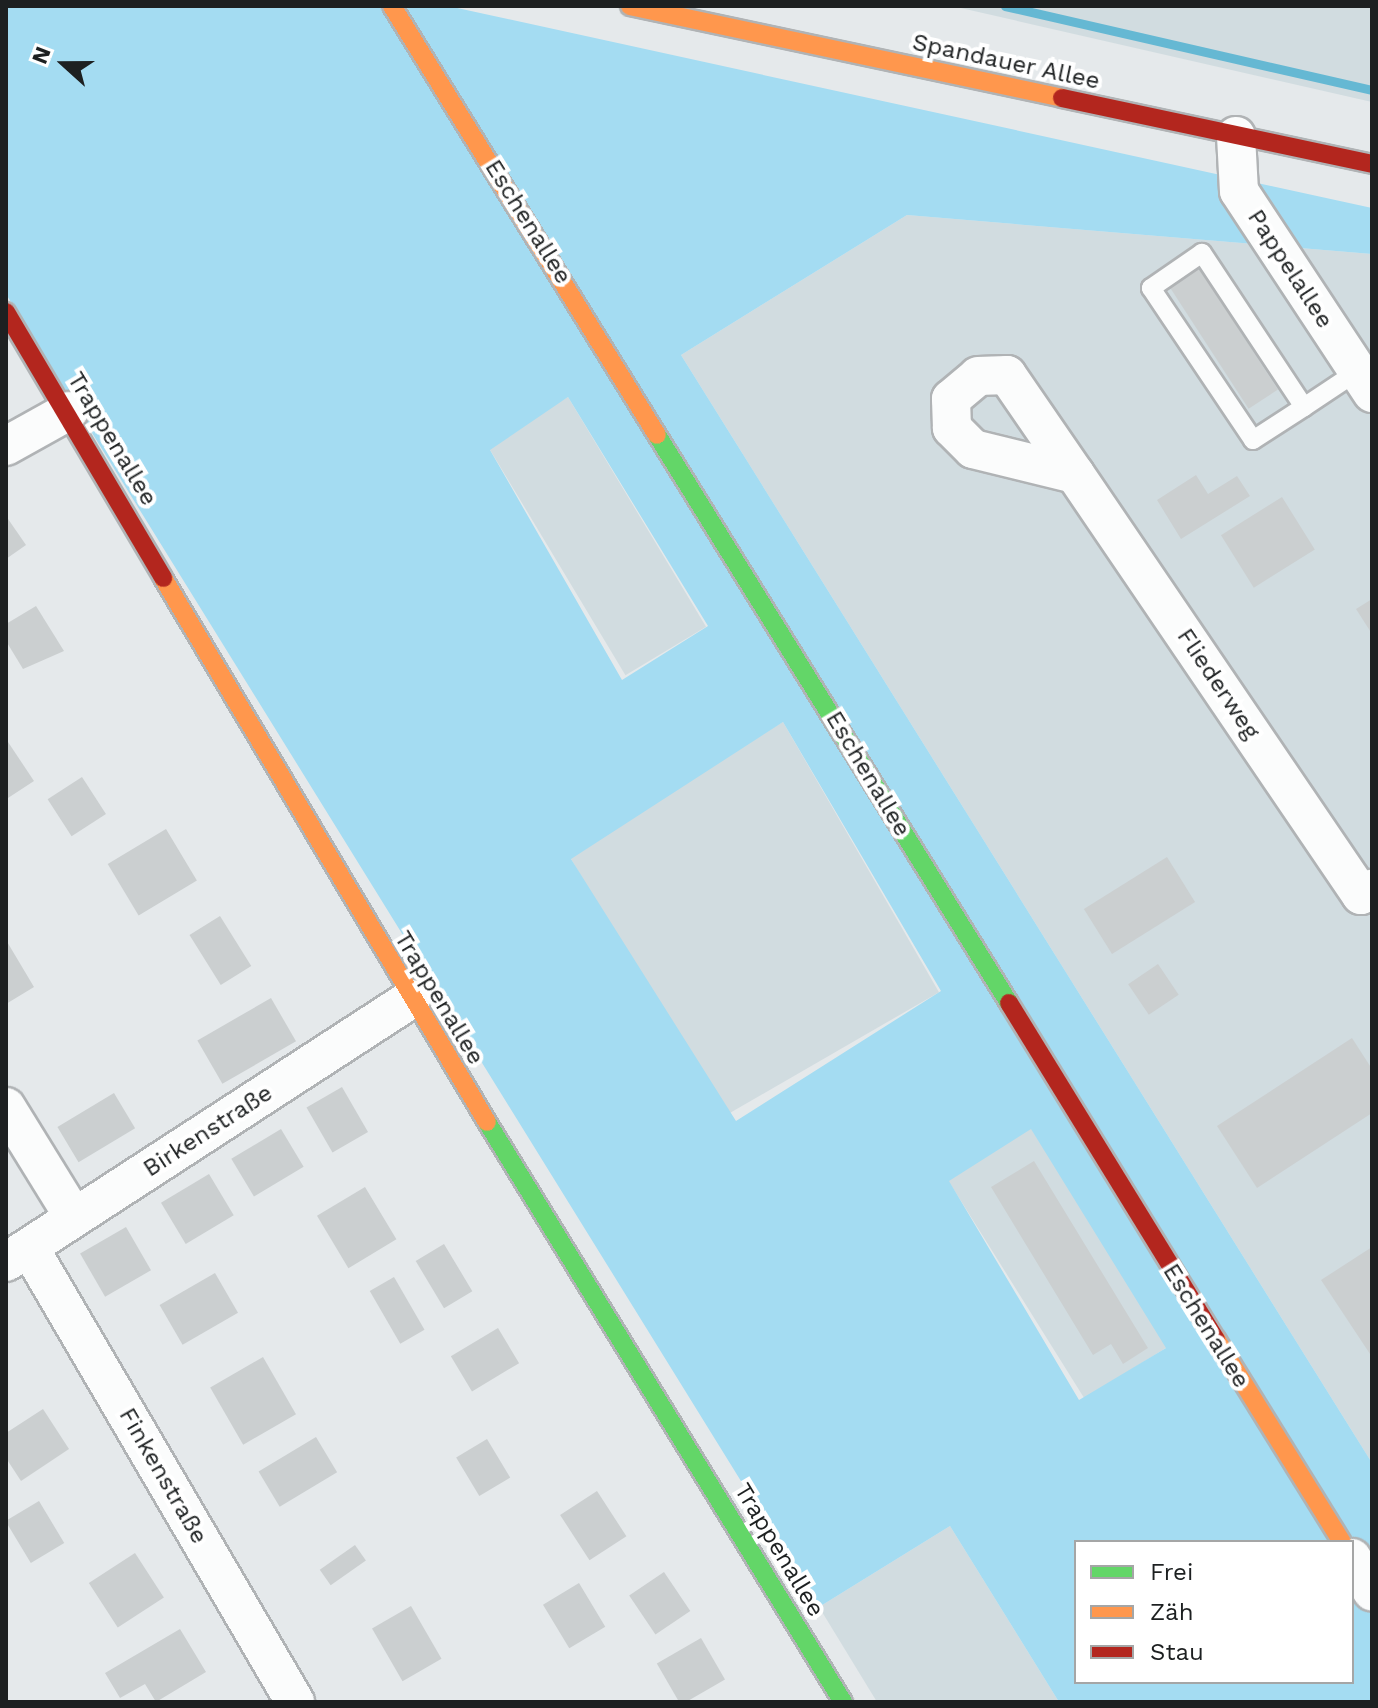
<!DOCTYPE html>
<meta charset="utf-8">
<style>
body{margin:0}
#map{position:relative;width:1378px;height:1708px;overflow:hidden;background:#e5e9eb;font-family:"Work Sans",sans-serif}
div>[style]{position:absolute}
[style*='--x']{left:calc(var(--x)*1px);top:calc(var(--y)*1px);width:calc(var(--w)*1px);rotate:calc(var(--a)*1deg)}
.built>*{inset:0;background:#d1dce0;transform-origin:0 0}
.green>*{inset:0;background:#a4dcf2}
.stream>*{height:9px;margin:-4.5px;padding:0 4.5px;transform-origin:4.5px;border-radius:4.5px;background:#65b8d3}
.building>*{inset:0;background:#cbcfd0;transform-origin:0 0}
.roads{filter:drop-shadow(2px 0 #b0b3b5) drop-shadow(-2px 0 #b0b3b5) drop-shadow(0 2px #b0b3b5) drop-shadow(0 -2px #b0b3b5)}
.lane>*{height:18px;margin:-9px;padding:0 9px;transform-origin:9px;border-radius:9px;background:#fbfcfc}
.street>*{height:38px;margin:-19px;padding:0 19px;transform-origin:19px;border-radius:19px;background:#fbfcfc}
.fast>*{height:18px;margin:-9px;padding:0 9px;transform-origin:9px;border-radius:9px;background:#63d668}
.slow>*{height:18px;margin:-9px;padding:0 9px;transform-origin:9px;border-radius:9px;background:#ff974d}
.jam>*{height:18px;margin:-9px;padding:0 9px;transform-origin:9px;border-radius:9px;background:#b3261e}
span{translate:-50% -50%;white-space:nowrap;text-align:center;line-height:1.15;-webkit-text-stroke:8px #fff;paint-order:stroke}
.street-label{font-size:24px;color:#1d2021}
.frame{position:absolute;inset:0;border:8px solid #1d2021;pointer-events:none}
.legend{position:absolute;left:1074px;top:1540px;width:280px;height:144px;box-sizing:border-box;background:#fff;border:2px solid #a5a6a6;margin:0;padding:10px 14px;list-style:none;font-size:24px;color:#1d2021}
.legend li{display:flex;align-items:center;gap:16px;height:40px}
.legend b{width:40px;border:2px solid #a5a6a6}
.north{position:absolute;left:24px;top:24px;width:80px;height:80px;-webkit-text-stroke:6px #fff;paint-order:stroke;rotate:291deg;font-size:22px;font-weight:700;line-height:32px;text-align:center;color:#1d2021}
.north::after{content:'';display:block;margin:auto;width:28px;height:36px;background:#1d2021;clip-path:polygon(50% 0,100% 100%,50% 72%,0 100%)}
</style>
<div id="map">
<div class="built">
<div style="clip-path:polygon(952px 6px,1372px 6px,1372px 102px)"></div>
<div style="clip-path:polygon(907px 215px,1372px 254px,1372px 1463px,681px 355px)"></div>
<div style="left:568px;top:397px;width:268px;height:94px;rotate:59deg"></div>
<div style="left:783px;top:722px;width:312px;height:252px;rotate:60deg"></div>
<div style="left:1031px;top:1128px;width:258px;height:98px;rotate:58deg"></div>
<div style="clip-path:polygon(950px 1526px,1059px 1702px,877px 1702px,819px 1607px)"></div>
</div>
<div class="green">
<div style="clip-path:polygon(evenodd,6px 6px,448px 6px,1372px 208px,1372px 254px,907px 215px,681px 355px,1372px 1463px,1372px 1702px,1059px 1702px,950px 1526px,819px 1607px,6px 294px,6px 6px,568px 397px,708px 626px,622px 680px,490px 450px,568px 397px,6px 6px,783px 722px,941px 991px,736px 1121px,571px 859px,783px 722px,6px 6px,1031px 1129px,1166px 1348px,1079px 1400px,949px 1181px,1031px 1129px,6px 6px,1076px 1542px,1352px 1542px,1352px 1682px,1076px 1682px,1076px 1542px)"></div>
</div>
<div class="stream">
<div style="--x:1005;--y:6;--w:376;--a:12.9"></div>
</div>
<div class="building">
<div style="left:1199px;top:268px;width:145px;height:35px;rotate:57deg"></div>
<div style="clip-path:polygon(1196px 475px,1208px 494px,1237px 476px,1250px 496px,1181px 539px,1157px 500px)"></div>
<div style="left:1282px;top:497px;width:62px;height:72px;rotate:58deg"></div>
<div style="clip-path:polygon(6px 516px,26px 545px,6px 559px)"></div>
<div style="clip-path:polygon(1372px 599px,1372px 634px,1356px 609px)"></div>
<div style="clip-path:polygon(36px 606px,64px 651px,23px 669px,6px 641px,6px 624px)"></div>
<div style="clip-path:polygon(6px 739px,34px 781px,8px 798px,6px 795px)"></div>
<div style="left:82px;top:777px;width:44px;height:41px;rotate:57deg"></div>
<div style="left:166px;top:829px;width:60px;height:68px;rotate:59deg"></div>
<div style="left:1167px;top:857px;width:53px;height:98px;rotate:58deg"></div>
<div style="left:220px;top:916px;width:59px;height:36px;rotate:58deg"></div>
<div style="clip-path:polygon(6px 940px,34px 987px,6px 1004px)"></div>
<div style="left:1158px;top:964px;width:37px;height:36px;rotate:56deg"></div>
<div style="left:271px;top:998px;width:50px;height:85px;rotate:60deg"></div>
<div style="clip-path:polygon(1352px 1038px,1372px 1069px,1372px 1113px,1257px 1188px,1217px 1126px)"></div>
<div style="left:342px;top:1087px;width:52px;height:41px;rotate:60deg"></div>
<div style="left:114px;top:1093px;width:41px;height:66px;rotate:59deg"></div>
<div style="left:281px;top:1129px;width:44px;height:58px;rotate:59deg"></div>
<div style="clip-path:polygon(1034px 1161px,1148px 1348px,1123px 1364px,1111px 1344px,1093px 1355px,991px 1187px)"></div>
<div style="left:209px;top:1174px;width:48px;height:56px;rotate:59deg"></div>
<div style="left:365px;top:1187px;width:61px;height:56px;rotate:59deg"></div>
<div style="left:126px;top:1227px;width:50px;height:53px;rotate:60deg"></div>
<div style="left:444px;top:1244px;width:55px;height:33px;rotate:59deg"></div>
<div style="clip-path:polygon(1372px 1247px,1372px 1357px,1321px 1280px)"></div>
<div style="left:215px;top:1273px;width:46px;height:64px;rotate:60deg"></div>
<div style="left:394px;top:1277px;width:61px;height:28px;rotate:60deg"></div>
<div style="left:498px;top:1328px;width:41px;height:55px;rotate:59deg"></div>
<div style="left:263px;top:1357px;width:66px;height:61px;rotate:60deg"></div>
<div style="clip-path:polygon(43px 1409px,69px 1449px,21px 1481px,6px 1458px,6px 1433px)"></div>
<div style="left:316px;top:1437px;width:41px;height:67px;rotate:59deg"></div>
<div style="left:487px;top:1439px;width:45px;height:36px;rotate:59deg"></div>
<div style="left:597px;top:1491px;width:54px;height:44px;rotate:57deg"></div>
<div style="left:39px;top:1501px;width:49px;height:39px;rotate:59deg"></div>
<div style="left:355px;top:1545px;width:19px;height:43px;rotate:55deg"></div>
<div style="left:135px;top:1553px;width:53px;height:55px;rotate:57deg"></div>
<div style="left:664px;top:1572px;width:47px;height:42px;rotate:56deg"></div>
<div style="left:579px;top:1583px;width:51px;height:42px;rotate:59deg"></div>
<div style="left:411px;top:1606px;width:61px;height:45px;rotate:60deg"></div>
<div style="clip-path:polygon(180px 1629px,206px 1672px,156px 1702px,145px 1684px,120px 1698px,105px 1673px)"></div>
<div style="left:701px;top:1638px;width:48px;height:51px;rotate:60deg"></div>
</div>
<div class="roads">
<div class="lane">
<div style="--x:1304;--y:407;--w:185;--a:-123.5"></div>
<div style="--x:1202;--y:253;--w:62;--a:145.5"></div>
<div style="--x:1151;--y:288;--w:183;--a:56.1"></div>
<div style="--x:1253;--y:440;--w:61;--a:-32.9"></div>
<div style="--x:1304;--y:407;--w:65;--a:-33.7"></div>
</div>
<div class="street">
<div style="--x:1236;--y:136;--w:55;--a:86.9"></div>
<div style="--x:1239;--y:191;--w:242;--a:56.6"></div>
<div style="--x:6;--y:446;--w:72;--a:-29.1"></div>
<div style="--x:1075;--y:474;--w:105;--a:-166.2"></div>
<div style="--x:973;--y:449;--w:30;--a:-135"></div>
<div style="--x:952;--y:428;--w:29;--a:-92"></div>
<div style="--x:951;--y:399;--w:35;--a:-40"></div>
<div style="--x:978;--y:376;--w:29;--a:-2"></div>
<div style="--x:1007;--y:375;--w:120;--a:55.5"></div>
<div style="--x:1075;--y:474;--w:509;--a:55.81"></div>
<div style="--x:1361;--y:895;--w:13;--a:-29"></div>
<div style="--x:6;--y:1107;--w:129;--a:58.3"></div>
<div style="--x:30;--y:1249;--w:525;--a:59.67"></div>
<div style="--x:6;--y:1262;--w:483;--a:-33"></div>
<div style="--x:1352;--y:1558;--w:39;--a:59"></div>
</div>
<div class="fast">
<div style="--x:657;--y:435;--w:668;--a:58.21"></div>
<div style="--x:487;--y:1122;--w:681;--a:58.46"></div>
</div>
<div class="slow">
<div style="--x:392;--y:6;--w:504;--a:58.3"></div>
<div style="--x:630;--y:6;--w:442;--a:12"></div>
<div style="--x:163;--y:578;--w:633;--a:59.22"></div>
<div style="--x:1216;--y:1339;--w:239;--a:58.2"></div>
</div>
<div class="jam">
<div style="--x:1062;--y:98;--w:317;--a:12"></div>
<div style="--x:6;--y:312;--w:309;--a:59.4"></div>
<div style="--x:1009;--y:1003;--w:395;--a:58.4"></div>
</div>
</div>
<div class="street-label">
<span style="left:1006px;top:62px;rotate:12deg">Spandauer Allee</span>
<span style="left:528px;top:222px;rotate:58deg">Eschenallee</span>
<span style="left:1290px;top:269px;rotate:57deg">Pappelallee</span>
<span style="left:112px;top:439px;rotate:59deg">Trappenallee</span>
<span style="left:1218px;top:684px;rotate:56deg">Fliederweg</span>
<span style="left:868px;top:774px;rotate:59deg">Eschenallee</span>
<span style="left:439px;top:998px;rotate:59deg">Trappenallee</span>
<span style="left:208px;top:1131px;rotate:-33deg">Birkenstraße</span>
<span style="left:1206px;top:1326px;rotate:58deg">Eschenallee</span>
<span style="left:163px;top:1476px;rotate:60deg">Finkenstraße</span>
<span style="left:779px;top:1550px;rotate:59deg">Trappenallee</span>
</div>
<div class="frame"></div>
<ul class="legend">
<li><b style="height:10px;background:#63d668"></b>Frei</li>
<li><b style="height:10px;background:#ff974d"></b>Zäh</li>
<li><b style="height:10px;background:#b3261e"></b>Stau</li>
</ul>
<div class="north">N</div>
</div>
